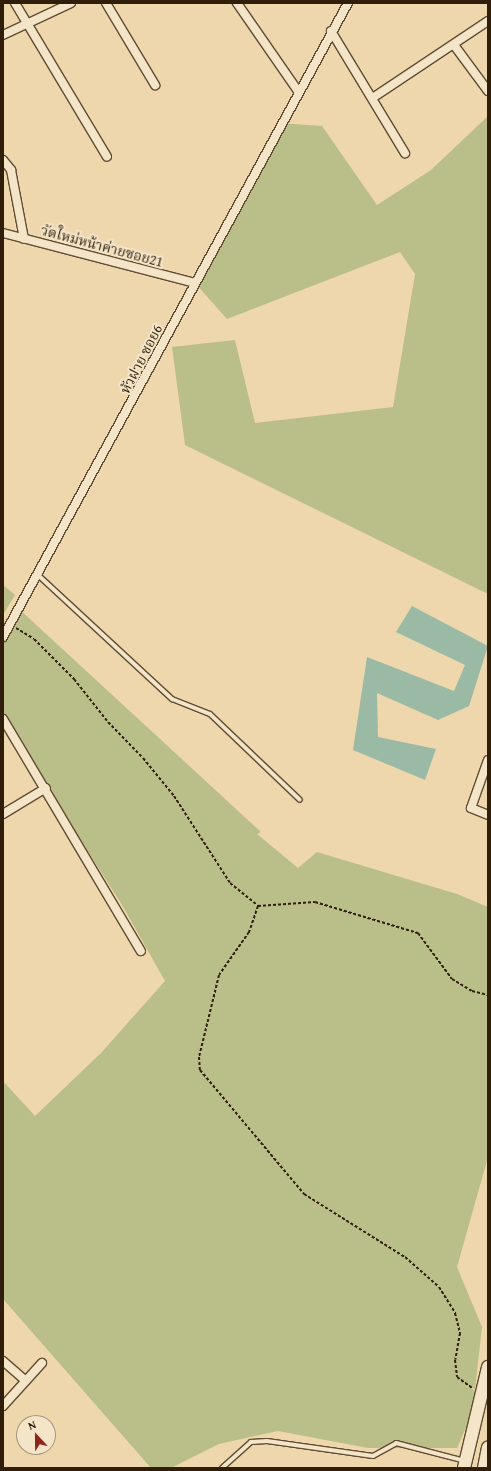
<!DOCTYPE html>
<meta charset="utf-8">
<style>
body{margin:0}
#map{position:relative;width:491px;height:1471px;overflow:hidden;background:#eed7ac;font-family:"Gentium Book Plus","Noto Serif Thai",serif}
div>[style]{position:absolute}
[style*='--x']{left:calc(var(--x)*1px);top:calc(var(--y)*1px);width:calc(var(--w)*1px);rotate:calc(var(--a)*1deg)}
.green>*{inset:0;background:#babe88}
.water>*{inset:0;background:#9abaa6}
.path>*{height:2px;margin-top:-1px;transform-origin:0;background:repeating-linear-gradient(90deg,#301e0a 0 3px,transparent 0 5px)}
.roads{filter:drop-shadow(1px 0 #604c32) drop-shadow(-1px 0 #604c32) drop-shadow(0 1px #604c32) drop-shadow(0 -1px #604c32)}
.lane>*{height:4px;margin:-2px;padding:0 2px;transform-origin:2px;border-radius:2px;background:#f4e5c9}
.street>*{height:8px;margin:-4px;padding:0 4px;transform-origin:4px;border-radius:4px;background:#f4e5c9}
.secondary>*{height:12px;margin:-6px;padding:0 6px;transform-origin:6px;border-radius:6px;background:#f4e5c9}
span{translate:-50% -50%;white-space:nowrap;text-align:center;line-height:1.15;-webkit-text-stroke:4px #f4e5c9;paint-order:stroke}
.street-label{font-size:14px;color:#301e0a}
.frame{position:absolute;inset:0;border:4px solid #301e0a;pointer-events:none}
.north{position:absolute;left:16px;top:1415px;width:40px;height:40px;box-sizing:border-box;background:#f4e5c9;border:1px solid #a6957d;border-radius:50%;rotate:338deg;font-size:11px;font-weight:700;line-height:16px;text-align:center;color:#301e0a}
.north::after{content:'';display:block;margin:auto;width:14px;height:18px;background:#8f2418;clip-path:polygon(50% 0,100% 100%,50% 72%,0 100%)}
</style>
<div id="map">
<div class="green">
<div style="clip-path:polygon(488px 116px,488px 594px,185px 445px,172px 347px,235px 340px,255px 423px,393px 407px,415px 274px,400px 252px,227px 319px,195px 283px,280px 123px,322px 126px,377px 205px,431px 170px)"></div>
<div style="clip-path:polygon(3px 585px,15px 595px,3px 615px)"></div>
<div style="clip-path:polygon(19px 609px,261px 832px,257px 834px,298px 868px,317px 852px,457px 894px,488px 907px,488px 1157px,457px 1267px,482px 1327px,475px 1389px,461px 1384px,481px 1393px,457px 1448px,368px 1448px,278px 1431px,219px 1444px,171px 1468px,151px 1468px,3px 1299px,3px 1081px,35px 1116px,101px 1053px,165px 981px,122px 905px,3px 718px,3px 636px)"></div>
</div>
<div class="water">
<div style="clip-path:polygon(412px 606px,488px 646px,469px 706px,438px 720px,377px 693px,378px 737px,436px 749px,425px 780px,353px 750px,367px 657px,454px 691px,465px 665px,396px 632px)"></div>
</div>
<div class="path">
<div style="--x:16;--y:628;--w:21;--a:31"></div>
<div style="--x:34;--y:639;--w:57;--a:45"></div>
<div style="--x:74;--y:679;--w:55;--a:51.7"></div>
<div style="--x:108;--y:722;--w:50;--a:45.8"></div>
<div style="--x:143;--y:758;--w:49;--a:50.8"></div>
<div style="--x:174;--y:796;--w:103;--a:57.2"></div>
<div style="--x:230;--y:883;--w:36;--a:39"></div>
<div style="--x:258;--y:906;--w:57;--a:-4"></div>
<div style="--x:315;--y:902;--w:108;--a:16.8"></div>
<div style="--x:418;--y:933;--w:57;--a:53.5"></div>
<div style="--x:452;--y:979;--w:23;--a:31"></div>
<div style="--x:472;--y:991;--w:16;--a:14"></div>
<div style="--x:258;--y:906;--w:28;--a:109"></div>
<div style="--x:249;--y:932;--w:52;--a:124.9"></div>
<div style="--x:219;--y:975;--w:84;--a:103.7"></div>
<div style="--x:199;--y:1057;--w:13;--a:86"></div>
<div style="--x:200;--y:1070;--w:162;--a:50"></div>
<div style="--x:304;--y:1194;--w:119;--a:32"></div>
<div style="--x:405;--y:1257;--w:45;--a:41.4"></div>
<div style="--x:439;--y:1287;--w:31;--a:58"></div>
<div style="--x:455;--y:1313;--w:21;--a:76"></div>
<div style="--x:460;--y:1333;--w:27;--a:100"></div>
<div style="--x:455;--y:1360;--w:17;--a:83"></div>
<div style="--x:457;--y:1377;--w:19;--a:36"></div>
</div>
<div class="roads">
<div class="lane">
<div style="--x:38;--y:575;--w:183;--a:42.8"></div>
<div style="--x:172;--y:699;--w:41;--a:21.5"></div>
<div style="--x:210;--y:714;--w:124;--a:43.7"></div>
<div style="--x:222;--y:1468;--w:39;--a:-42"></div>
<div style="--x:251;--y:1442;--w:16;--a:-4"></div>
<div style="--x:267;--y:1441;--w:107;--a:8.1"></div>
<div style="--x:373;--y:1456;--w:26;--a:-29"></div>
<div style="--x:396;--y:1443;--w:71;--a:14.6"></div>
</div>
<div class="street">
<div style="--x:15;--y:3;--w:179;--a:59.1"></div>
<div style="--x:106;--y:3;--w:96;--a:59.1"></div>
<div style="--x:237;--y:3;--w:107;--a:55.3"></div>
<div style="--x:331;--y:31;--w:143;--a:58.8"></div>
<div style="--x:3;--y:35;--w:75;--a:-25.2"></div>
<div style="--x:454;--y:45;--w:57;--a:53.5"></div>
<div style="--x:374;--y:97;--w:137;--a:-33.7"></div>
<div style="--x:3;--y:160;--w:13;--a:51"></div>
<div style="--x:11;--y:170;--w:70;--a:79.3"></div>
<div style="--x:3;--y:233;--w:198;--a:14.6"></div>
<div style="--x:3;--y:637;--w:722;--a:-61.45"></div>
<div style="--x:3;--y:719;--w:270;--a:59.3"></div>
<div style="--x:488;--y:760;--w:51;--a:109.5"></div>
<div style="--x:471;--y:808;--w:18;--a:22"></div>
<div style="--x:3;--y:814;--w:50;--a:-31.2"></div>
<div style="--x:3;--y:1361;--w:30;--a:41"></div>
<div style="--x:3;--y:1406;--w:58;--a:-47.8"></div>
</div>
<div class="secondary">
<div style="--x:464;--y:1468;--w:104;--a:-76.6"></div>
<div style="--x:484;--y:1468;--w:21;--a:-79"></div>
</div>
</div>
<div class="street-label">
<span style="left:102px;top:246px;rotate:15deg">วัดใหม่หน้าค่ายซอย21</span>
<span style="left:141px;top:359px;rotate:-63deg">หัวฝาย ซอย6</span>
</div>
<div class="frame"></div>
<div class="north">N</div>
</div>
